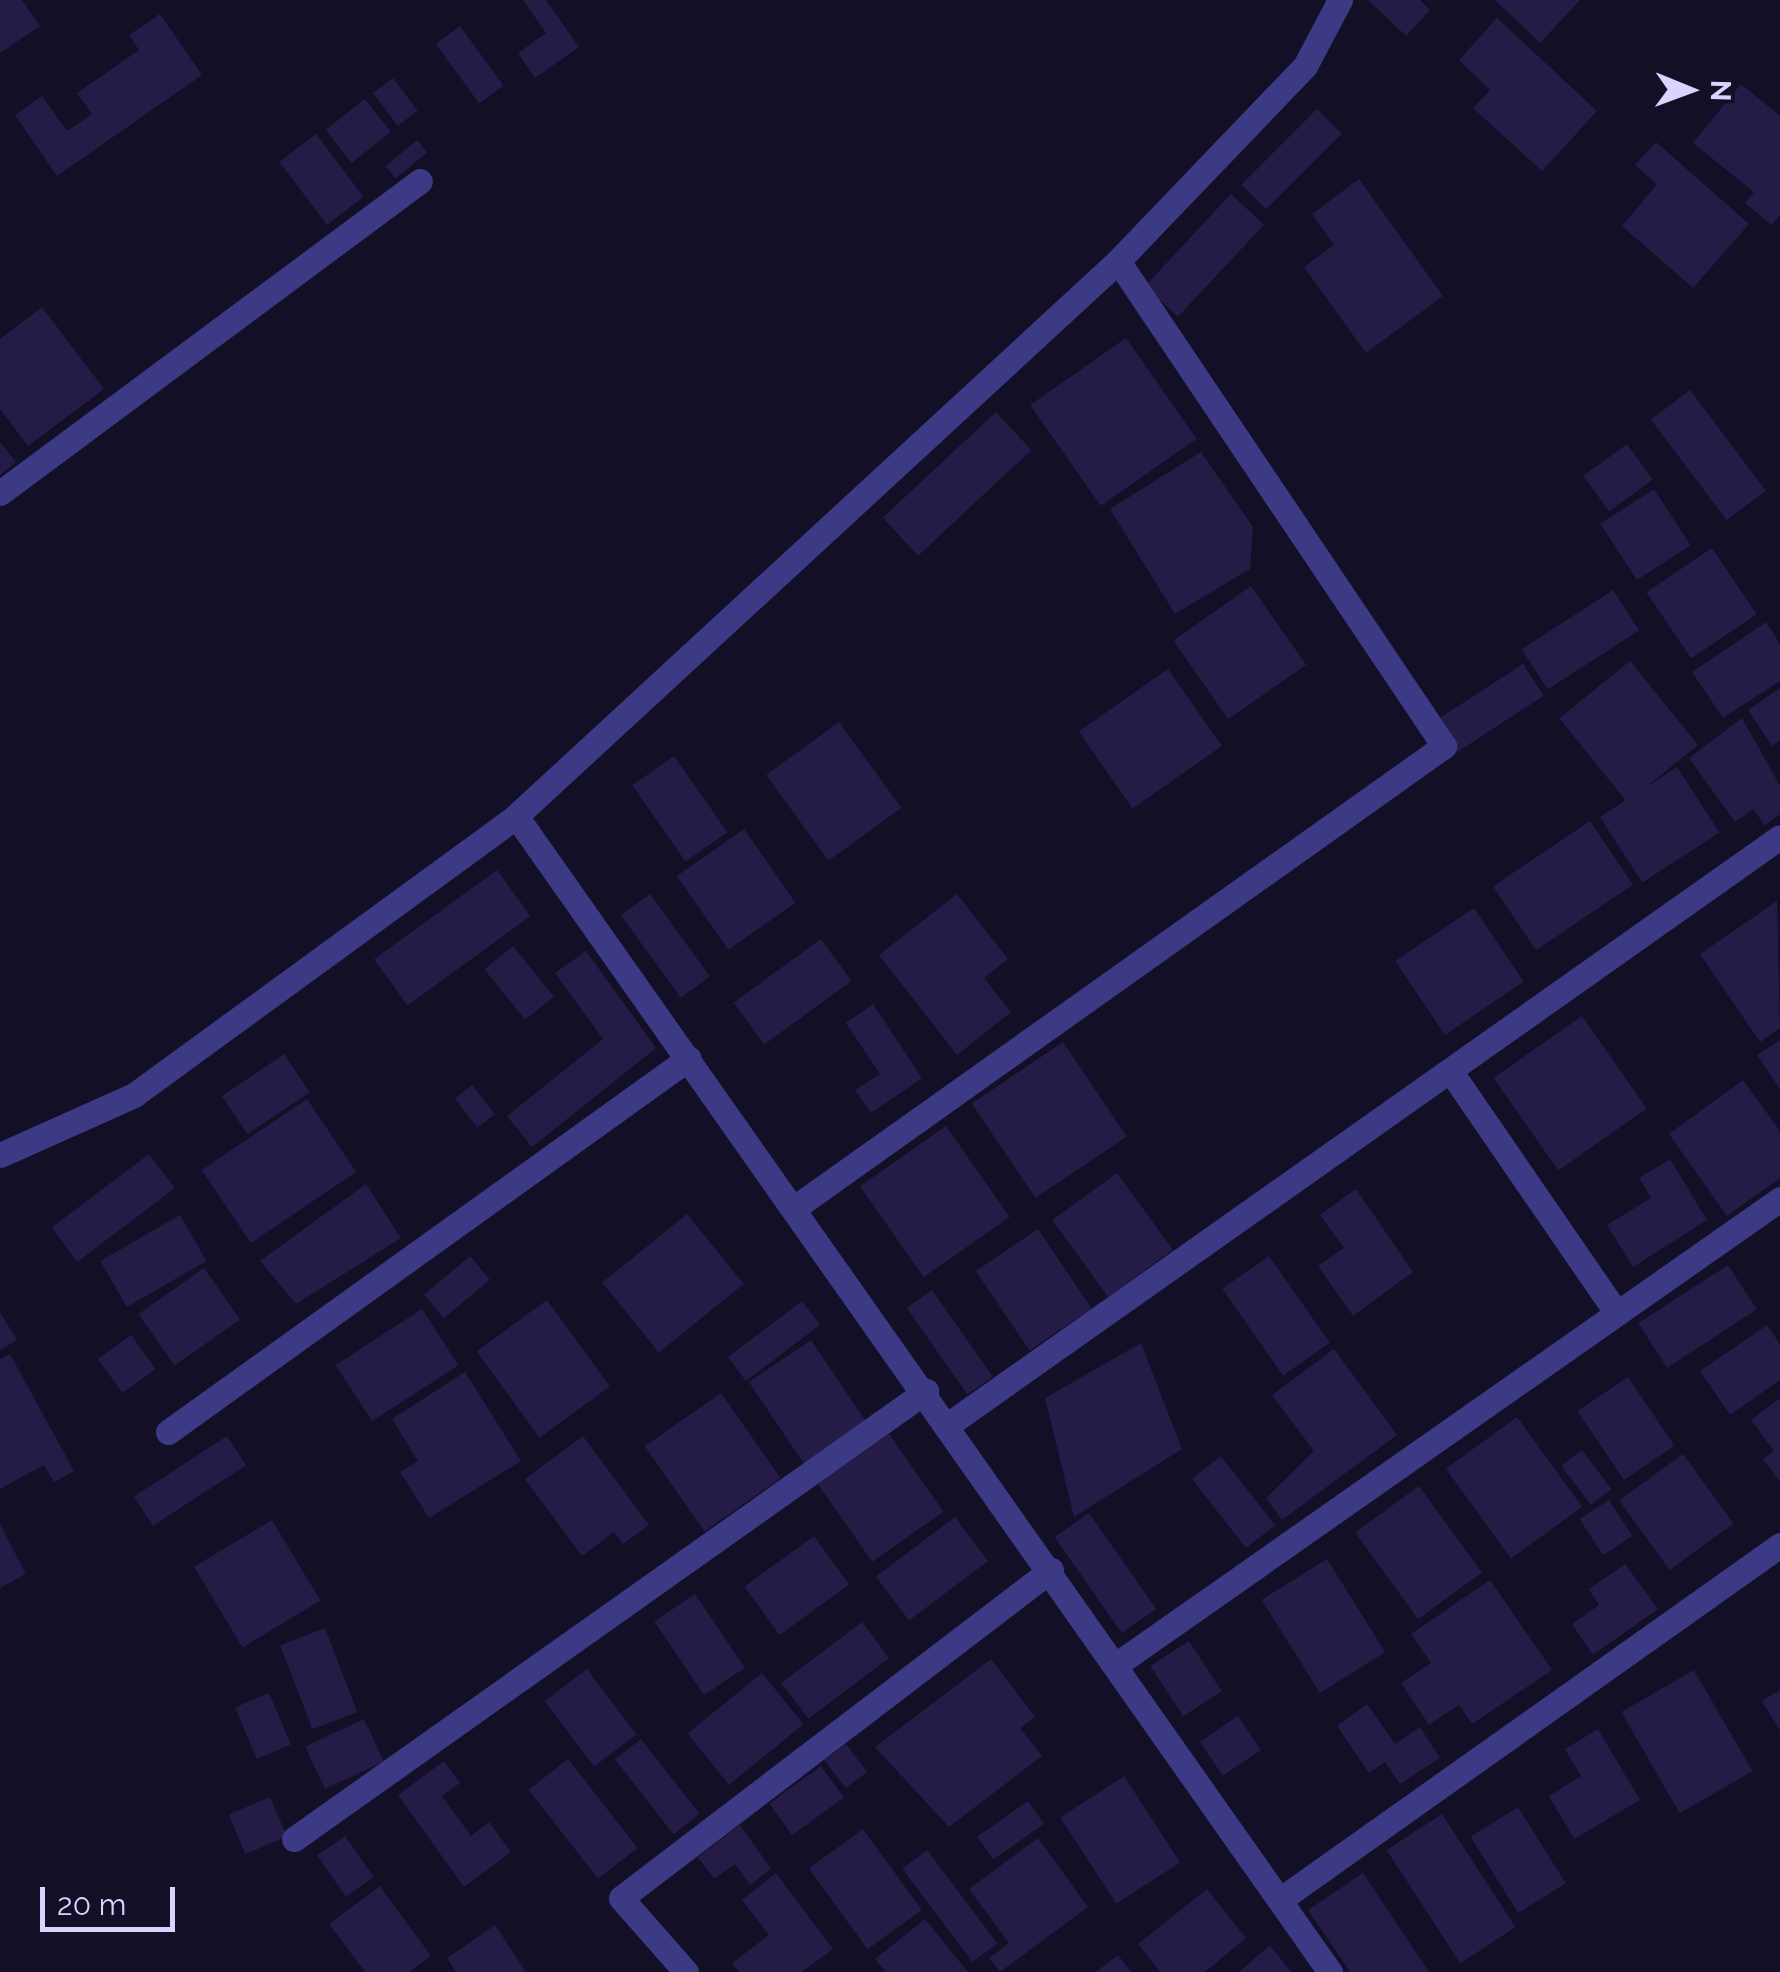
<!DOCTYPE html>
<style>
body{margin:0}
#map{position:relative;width:1780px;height:1972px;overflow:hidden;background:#130f26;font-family:Raleway,sans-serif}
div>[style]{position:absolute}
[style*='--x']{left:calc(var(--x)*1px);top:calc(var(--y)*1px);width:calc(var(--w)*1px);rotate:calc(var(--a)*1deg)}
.building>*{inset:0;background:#241b47;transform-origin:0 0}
.minor>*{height:25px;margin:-12.5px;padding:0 12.5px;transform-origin:12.5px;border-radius:12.5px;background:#3d3a85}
span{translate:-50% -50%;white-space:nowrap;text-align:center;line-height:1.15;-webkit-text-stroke:8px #130f26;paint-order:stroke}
.north{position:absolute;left:1640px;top:40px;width:100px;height:100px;-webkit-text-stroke:8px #130f26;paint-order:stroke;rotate:91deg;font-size:28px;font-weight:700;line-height:40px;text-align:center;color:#d9d4ff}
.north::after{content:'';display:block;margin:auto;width:35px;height:45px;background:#d9d4ff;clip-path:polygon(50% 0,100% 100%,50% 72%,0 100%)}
.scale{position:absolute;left:40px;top:1887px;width:135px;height:45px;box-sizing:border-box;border:5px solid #d9d4ff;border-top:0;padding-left:12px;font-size:30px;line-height:35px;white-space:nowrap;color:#d9d4ff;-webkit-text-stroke:8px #130f26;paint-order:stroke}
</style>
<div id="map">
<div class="building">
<div style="clip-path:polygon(0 0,22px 0,40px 26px,0 53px)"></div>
<div style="clip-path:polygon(523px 0,546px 0,579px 47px,535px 78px,518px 53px,546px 33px)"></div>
<div style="clip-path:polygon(1368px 0,1420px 0,1430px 10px,1406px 36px)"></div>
<div style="clip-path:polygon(1495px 0,1580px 0,1540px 43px)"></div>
<div style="clip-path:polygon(160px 14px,202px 75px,57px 176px,15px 115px,42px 96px,67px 131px,92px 114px,77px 93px,139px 50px,129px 35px)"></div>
<div style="clip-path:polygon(1497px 18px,1597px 111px,1542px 171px,1473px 108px,1490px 90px,1459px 60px)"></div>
<div style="left:460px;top:26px;width:74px;height:30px;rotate:54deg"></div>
<div style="left:393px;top:78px;width:41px;height:25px;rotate:53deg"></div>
<div style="clip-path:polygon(1741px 84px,1780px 116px,1780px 215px,1772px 225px,1745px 203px,1754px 192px,1693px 143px)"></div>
<div style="left:365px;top:99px;width:42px;height:50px;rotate:52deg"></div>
<div style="left:1317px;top:109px;width:35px;height:107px;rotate:45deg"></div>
<div style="left:316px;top:134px;width:79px;height:46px;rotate:53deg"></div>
<div style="left:417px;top:140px;width:16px;height:41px;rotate:50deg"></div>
<div style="clip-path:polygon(1656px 142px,1749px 224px,1693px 288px,1622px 226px,1657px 184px,1635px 165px)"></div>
<div style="clip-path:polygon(1359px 179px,1443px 296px,1366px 353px,1304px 267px,1334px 245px,1312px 214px)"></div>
<div style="left:1231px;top:194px;width:45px;height:126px;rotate:43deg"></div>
<div style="clip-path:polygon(42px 307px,104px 389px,28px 446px,0 409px,0 339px)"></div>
<div style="left:1126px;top:338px;width:123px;height:117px;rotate:55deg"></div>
<div style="left:1690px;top:390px;width:126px;height:49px;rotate:53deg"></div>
<div style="left:996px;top:412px;width:52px;height:155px;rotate:47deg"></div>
<div style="clip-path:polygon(0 442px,16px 462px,0 475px)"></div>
<div style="left:1627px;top:444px;width:44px;height:54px;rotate:54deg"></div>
<div style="clip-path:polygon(1201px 452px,1253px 527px,1250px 569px,1175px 614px,1110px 509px)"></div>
<div style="left:1654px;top:489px;width:67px;height:64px;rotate:57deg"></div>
<div style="left:1712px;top:548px;width:80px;height:79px;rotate:56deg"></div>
<div style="left:1251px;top:586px;width:96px;height:95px;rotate:55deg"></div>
<div style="left:1613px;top:590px;width:48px;height:109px;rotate:57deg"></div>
<div style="clip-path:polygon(1766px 622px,1780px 644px,1780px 681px,1723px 718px,1692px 672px)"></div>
<div style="left:1630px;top:661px;width:108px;height:91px;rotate:51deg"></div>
<div style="left:1523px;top:664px;width:38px;height:103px;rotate:57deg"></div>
<div style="left:1168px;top:669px;width:94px;height:109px;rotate:55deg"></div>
<div style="clip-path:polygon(1780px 688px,1780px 740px,1772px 746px,1748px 710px)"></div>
<div style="clip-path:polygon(1742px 718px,1780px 786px,1780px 814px,1765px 825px,1753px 809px,1735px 822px,1689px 758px)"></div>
<div style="left:839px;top:722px;width:106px;height:90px;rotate:54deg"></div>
<div style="left:674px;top:756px;width:93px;height:51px;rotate:55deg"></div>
<div style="left:1677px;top:767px;width:78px;height:92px;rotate:57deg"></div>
<div style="left:1590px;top:821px;width:77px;height:117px;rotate:56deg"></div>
<div style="left:744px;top:829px;width:90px;height:82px;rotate:55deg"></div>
<div style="left:497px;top:870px;width:57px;height:152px;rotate:54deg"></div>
<div style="left:650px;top:894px;width:102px;height:36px;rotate:54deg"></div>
<div style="clip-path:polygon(957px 894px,1008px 959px,984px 978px,1011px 1012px,957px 1055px,879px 955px)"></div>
<div style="clip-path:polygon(1777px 901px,1780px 1028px,1760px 1042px,1700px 954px)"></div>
<div style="left:1474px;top:908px;width:89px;height:95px;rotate:56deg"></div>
<div style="left:821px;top:939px;width:52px;height:108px;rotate:54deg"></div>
<div style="left:513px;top:946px;width:65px;height:37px;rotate:51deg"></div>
<div style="clip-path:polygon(586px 951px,656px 1048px,532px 1147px,507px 1116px,603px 1039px,555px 973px)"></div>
<div style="clip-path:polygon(873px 1004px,922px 1078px,871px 1113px,855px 1090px,880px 1074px,846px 1023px)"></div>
<div style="left:1582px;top:1016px;width:113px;height:108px;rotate:55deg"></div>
<div style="clip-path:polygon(1780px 1040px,1780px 1089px,1757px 1055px)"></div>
<div style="left:1063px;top:1042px;width:114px;height:110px;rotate:56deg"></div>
<div style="left:284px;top:1054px;width:46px;height:75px;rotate:56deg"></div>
<div style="clip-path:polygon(1743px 1080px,1780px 1131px,1780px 1178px,1727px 1216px,1669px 1134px)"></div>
<div style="left:472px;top:1085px;width:37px;height:22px;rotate:52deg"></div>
<div style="left:307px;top:1099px;width:88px;height:127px;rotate:56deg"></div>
<div style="left:946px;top:1126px;width:111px;height:105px;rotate:55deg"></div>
<div style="left:149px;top:1154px;width:43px;height:122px;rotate:53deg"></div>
<div style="clip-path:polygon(1670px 1159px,1707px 1220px,1633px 1267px,1607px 1225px,1651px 1198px,1639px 1178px)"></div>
<div style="left:1117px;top:1173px;width:95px;height:80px;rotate:54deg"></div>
<div style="clip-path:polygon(366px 1184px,401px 1238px,296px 1304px,260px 1261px)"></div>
<div style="clip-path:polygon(1356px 1189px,1413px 1272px,1353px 1316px,1318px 1266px,1344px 1248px,1320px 1215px)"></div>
<div style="left:687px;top:1214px;width:90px;height:109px;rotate:51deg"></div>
<div style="left:180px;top:1215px;width:53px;height:92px;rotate:60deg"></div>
<div style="left:1038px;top:1229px;width:96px;height:75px;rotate:56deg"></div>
<div style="left:470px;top:1256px;width:31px;height:60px;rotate:50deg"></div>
<div style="left:1269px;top:1256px;width:106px;height:57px;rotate:55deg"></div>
<div style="left:1728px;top:1265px;width:53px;height:107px;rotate:57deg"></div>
<div style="left:204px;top:1268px;width:63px;height:80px;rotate:55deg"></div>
<div style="left:932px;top:1290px;width:106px;height:31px;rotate:55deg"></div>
<div style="left:547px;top:1300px;width:107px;height:87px;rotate:54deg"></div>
<div style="left:802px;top:1301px;width:30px;height:93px;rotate:53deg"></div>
<div style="left:422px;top:1309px;width:67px;height:103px;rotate:57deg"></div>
<div style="clip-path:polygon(0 1312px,17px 1340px,0 1350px)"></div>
<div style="clip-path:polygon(1767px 1325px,1780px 1344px,1780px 1380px,1730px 1415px,1700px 1371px)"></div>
<div style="left:131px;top:1335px;width:42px;height:41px;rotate:54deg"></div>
<div style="left:811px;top:1340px;width:101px;height:75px;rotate:56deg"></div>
<div style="clip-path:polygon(1141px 1343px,1182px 1449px,1074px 1517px,1045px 1398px)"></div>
<div style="clip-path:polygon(1334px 1349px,1397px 1435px,1282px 1520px,1266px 1498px,1314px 1451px,1272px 1395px)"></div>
<div style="clip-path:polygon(10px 1354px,74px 1471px,54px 1482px,44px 1465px,0 1489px,0 1359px)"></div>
<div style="clip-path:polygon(465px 1372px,521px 1461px,429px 1518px,400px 1472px,418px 1461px,392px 1419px)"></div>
<div style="left:1628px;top:1377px;width:83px;height:61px;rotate:56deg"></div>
<div style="left:721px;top:1393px;width:104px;height:93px;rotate:55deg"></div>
<div style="clip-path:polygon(1780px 1398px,1780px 1482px,1763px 1459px,1774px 1451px,1751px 1420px)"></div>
<div style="left:1517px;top:1417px;width:111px;height:88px;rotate:54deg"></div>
<div style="left:889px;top:1434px;width:95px;height:87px;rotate:55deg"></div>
<div style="left:227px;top:1436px;width:35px;height:111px;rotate:57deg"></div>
<div style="clip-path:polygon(583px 1436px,649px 1525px,623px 1544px,614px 1532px,582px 1556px,525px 1479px)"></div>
<div style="left:1582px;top:1450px;width:49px;height:26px;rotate:53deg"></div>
<div style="left:1683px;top:1454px;width:86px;height:79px;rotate:54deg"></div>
<div style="left:1221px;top:1456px;width:88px;height:37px;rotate:52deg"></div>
<div style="left:1419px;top:1486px;width:107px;height:79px;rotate:54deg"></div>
<div style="left:1609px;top:1500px;width:43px;height:35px;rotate:57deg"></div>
<div style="left:1089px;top:1513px;width:117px;height:42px;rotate:55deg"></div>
<div style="left:955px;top:1517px;width:55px;height:99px;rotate:53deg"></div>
<div style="left:272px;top:1520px;width:94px;height:91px;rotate:59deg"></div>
<div style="clip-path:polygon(0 1524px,26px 1574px,0 1588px)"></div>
<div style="left:814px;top:1536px;width:60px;height:86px;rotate:54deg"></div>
<div style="left:1327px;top:1559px;width:110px;height:77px;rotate:58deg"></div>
<div style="clip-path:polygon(1625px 1564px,1658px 1609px,1593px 1655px,1572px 1624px,1599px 1605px,1589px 1589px)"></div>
<div style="clip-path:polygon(1490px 1580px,1552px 1670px,1472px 1724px,1459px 1705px,1429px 1725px,1401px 1683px,1431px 1663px,1411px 1634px)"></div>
<div style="left:695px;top:1594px;width:89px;height:49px;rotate:56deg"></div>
<div style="left:862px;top:1622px;width:45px;height:101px;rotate:53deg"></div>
<div style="left:325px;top:1628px;width:90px;height:48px;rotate:69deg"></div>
<div style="left:1189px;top:1641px;width:60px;height:46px;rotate:57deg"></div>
<div style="clip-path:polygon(991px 1659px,1035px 1717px,1020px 1728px,1042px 1756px,949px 1827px,875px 1747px)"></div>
<div style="left:587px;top:1669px;width:82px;height:53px;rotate:53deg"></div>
<div style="left:1694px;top:1670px;width:117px;height:84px;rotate:60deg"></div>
<div style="left:762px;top:1673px;width:66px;height:96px;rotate:51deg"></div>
<div style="clip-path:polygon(1780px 1690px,1780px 1731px,1762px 1701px)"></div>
<div style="left:269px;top:1693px;width:56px;height:37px;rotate:67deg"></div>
<div style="clip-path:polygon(1367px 1704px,1395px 1744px,1420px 1727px,1440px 1758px,1400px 1784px,1385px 1762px,1369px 1773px,1337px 1726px)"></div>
<div style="left:1238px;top:1716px;width:41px;height:46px;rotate:56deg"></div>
<div style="left:364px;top:1719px;width:47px;height:65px;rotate:65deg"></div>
<div style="clip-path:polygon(1598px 1729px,1640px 1800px,1574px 1839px,1549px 1796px,1581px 1776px,1565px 1749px)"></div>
<div style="left:641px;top:1739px;width:95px;height:33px;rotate:52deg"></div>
<div style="left:846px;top:1744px;width:35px;height:27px;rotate:53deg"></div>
<div style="left:568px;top:1759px;width:113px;height:50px;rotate:52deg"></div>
<div style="clip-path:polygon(444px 1761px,460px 1783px,442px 1796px,471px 1836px,489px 1822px,511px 1852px,464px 1887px,398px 1795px)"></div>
<div style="left:821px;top:1766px;width:39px;height:64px;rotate:54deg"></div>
<div style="left:1124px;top:1776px;width:103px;height:76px;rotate:57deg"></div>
<div style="left:270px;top:1797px;width:43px;height:45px;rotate:67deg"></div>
<div style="left:1028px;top:1801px;width:28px;height:62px;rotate:55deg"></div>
<div style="left:1518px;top:1807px;width:90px;height:56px;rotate:58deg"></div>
<div style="left:1442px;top:1814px;width:135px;height:66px;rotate:57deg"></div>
<div style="clip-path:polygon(740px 1825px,771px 1869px,750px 1885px,735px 1864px,714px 1879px,698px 1857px)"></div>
<div style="left:863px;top:1829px;width:100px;height:67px;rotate:54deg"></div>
<div style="left:345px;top:1836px;width:50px;height:34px;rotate:55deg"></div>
<div style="clip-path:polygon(1038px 1838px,1088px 1907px,1000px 1972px,989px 1958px,1009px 1943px,969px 1889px)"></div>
<div style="left:927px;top:1850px;width:117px;height:31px;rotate:53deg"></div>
<div style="clip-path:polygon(776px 1873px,833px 1949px,802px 1972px,739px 1972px,732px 1963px,769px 1935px,742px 1900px)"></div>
<div style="clip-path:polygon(1363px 1873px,1429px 1972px,1350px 1972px,1308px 1910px)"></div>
<div style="clip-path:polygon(380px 1886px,431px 1956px,409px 1972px,365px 1972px,329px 1924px)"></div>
<div style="clip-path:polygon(1207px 1889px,1246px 1938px,1205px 1972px,1160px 1972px,1138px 1944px)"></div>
<div style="clip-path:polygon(925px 1919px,968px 1972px,886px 1972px,875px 1959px)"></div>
<div style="clip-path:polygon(495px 1925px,526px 1972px,456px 1972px,447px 1958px)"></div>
<div style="clip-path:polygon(1270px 1945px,1291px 1972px,1239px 1972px)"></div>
<div style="clip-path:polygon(1118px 1955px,1131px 1972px,1096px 1972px)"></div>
</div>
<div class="minor">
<div style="--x:0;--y:493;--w:523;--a:-36.61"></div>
<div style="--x:516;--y:816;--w:1414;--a:54.85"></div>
<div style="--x:1451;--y:1072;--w:290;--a:55.5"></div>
<div style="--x:0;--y:1155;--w:147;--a:-24.1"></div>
<div style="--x:134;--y:1095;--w:473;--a:-36.1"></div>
<div style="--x:516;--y:816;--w:819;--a:-42.67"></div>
<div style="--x:1118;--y:261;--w:270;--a:-46.2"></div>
<div style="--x:1305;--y:66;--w:75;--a:-62.1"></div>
<div style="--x:797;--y:1206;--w:794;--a:-35.41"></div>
<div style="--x:1444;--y:746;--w:584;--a:-123.91"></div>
<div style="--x:949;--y:1424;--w:1017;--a:-35.24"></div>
<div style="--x:168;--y:1432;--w:641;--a:-35.67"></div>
<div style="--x:1117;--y:1664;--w:810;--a:-35.04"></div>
<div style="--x:294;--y:1839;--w:775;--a:-35.33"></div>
<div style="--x:1281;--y:1899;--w:612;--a:-35.35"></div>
<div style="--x:686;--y:1972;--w:98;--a:-131.3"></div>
<div style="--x:621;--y:1898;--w:541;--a:-37.34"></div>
</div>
<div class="north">N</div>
<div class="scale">20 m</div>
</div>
